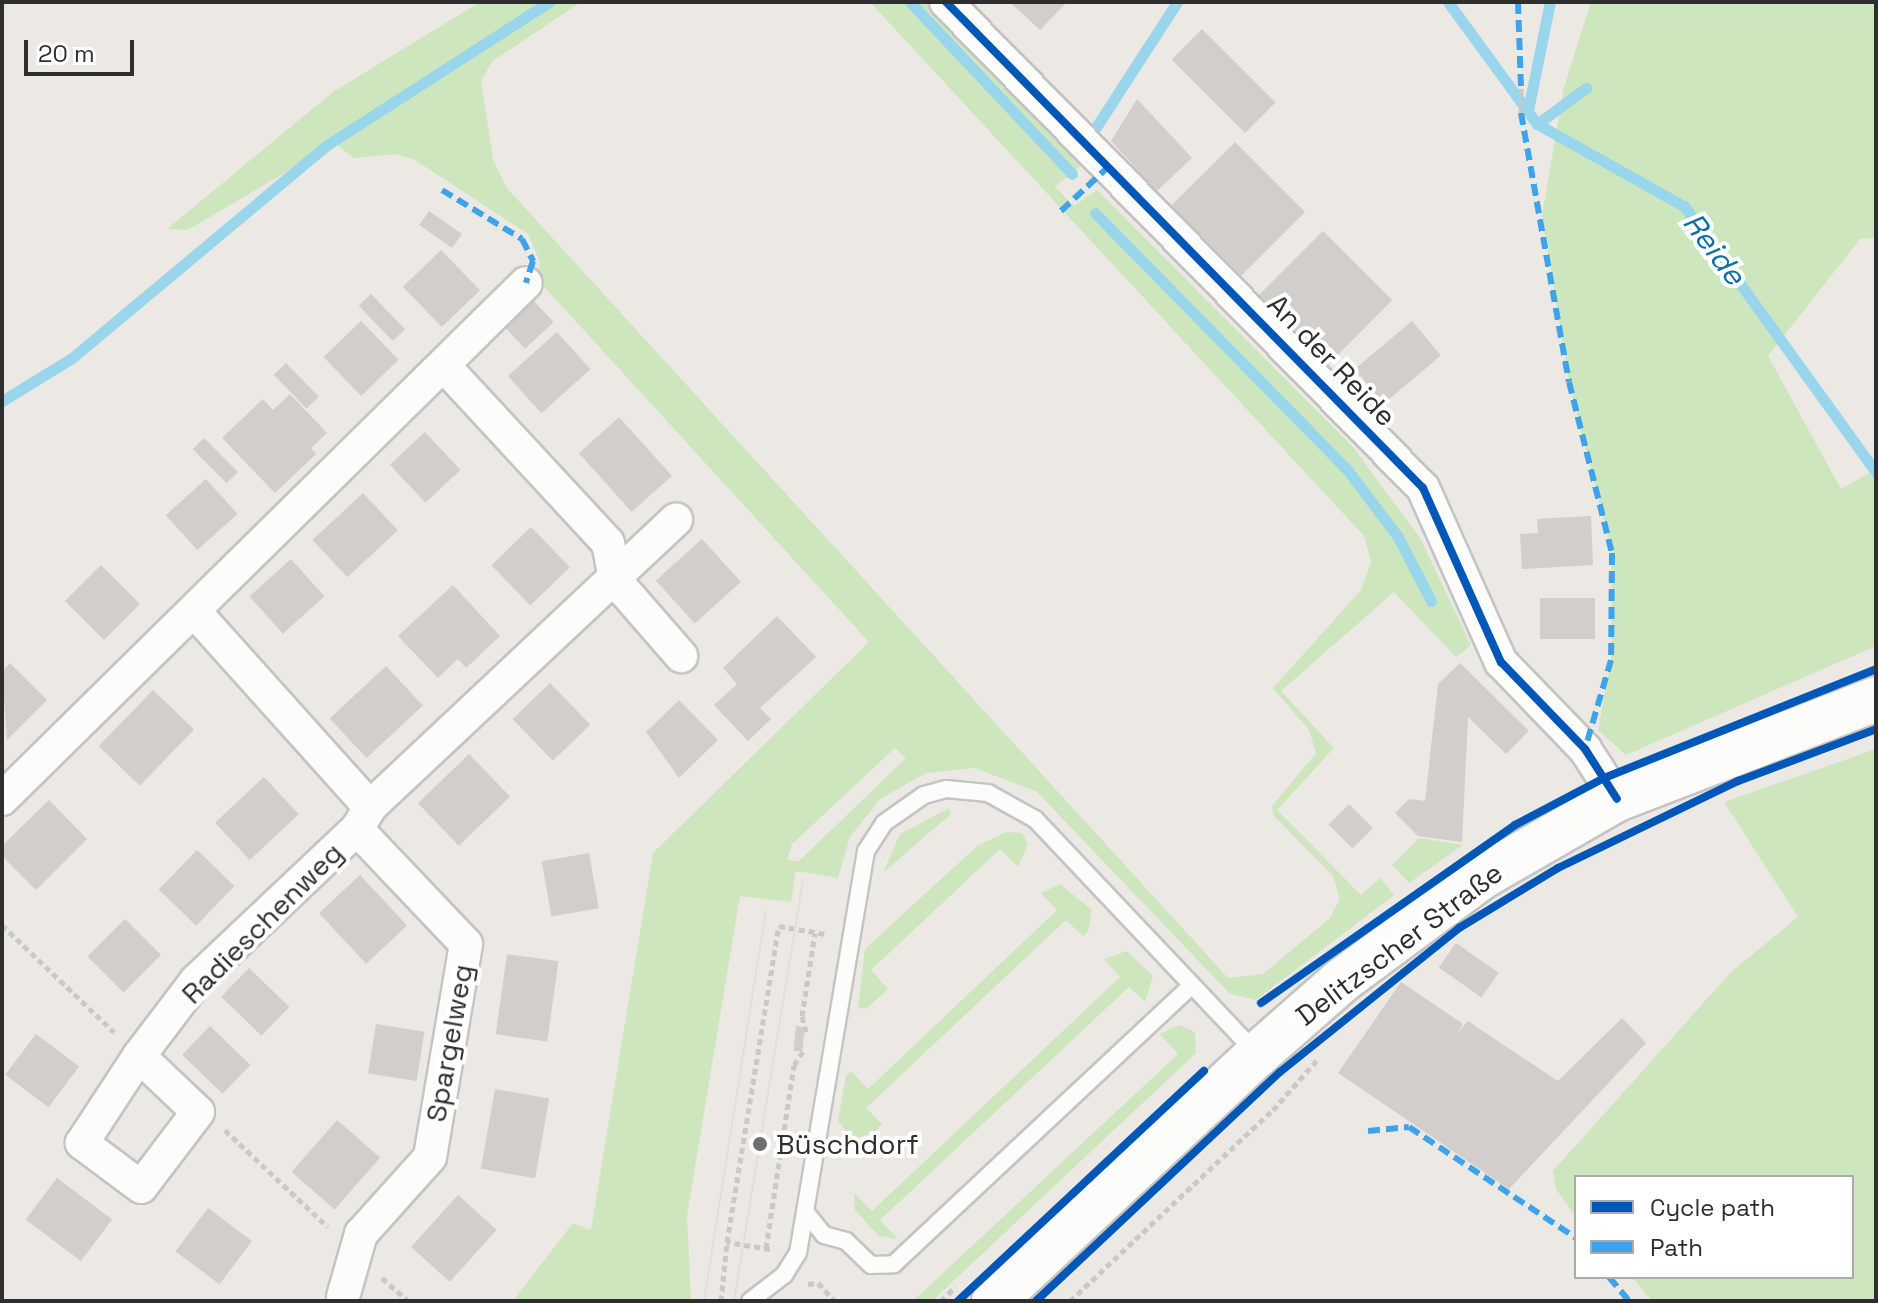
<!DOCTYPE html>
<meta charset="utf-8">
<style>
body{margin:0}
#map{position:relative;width:1878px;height:1303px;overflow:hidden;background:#ece8e4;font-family:"Space Grotesk",sans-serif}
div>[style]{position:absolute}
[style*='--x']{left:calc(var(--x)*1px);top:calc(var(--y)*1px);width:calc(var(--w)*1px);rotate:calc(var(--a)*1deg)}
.green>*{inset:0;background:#cee6be}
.stream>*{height:11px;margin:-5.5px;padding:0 5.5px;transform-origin:5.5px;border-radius:5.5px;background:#99d6ec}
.building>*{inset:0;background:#d1cecb;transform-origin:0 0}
.path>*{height:5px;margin-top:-2.5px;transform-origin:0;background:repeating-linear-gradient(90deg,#c9c9c8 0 6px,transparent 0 10px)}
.roads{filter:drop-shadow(2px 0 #c5c4c5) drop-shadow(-2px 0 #c5c4c5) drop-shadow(0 2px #c5c4c5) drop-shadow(0 -2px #c5c4c5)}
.service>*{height:16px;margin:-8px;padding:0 8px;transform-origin:8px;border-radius:8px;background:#fcfcfb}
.minor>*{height:32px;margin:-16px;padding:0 16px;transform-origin:16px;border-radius:16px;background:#fcfcfb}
.secondary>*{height:44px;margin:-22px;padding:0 22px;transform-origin:22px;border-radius:22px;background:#fcfcfb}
.tram>*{height:2px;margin:-1px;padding:0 1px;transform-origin:1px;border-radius:1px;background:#dfdfe1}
.quiet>*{height:6px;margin-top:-3px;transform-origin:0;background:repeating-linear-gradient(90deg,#3ea3eb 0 12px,transparent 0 18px)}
.cycleway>*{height:8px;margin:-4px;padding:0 4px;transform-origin:4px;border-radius:4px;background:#0057b8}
.dots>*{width:22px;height:22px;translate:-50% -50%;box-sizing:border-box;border:4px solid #fff;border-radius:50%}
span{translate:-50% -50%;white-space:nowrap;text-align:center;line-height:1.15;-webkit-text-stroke:8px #fff;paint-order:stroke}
.street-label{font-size:28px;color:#2e2e2e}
.poi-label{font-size:28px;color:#2e2e2e}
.left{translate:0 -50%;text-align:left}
.water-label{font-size:30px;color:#0d6fa3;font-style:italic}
.frame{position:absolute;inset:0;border:4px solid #2e2e2e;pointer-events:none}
.legend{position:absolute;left:1574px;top:1175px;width:280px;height:104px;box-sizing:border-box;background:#fff;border:2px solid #ababab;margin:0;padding:10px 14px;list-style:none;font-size:24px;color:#2e2e2e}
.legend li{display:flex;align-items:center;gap:16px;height:40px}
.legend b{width:40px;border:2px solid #ababab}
.scale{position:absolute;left:24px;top:40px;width:110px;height:36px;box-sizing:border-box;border:4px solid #2e2e2e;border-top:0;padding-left:10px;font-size:24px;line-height:28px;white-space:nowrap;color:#2e2e2e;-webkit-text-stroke:6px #fff;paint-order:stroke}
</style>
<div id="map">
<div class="green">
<div style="clip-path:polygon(evenodd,480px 2px,581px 2px,493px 61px,481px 80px,493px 159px,506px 187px,1228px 978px,1263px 974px,1329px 919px,1340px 899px,1333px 876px,1273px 815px,1272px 806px,1316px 753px,1309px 730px,1273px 688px,1361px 590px,1371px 562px,1364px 536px,870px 2px,928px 2px,1075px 150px,1081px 166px,1055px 187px,1074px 206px,1097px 190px,1353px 447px,1420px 538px,1471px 645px,1456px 657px,1394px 592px,1281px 691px,1334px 748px,1277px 810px,1361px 895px,1380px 878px,1394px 895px,1256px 1000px,1230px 994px,1037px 792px,975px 768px,926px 773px,880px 799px,850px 837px,838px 878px,796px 871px,791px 902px,740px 896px,687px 1215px,691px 1301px,513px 1301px,573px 1223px,591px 1230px,653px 853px,869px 642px,537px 279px,540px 262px,528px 234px,415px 160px,396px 154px,354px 158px,335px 143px,188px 230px,167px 229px,333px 92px,480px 2px,895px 748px,906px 758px,799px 861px,787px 860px,792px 844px,895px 748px)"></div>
<div style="clip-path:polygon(1591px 2px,1876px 2px,1876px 238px,1860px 239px,1768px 356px,1841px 489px,1876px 469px,1876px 646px,1626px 755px,1598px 730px,1611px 660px,1612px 553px,1569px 382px,1542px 216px,1564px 87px)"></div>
<div style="clip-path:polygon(1876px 749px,1876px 1301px,1652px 1301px,1632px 1277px,1852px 1277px,1852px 1177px,1576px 1177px,1576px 1217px,1556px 1189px,1553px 1171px,1731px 972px,1798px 917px,1724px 802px)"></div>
<div style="clip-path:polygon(949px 808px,951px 814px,883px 873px,900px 834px)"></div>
<div style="clip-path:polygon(1006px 832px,1022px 833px,1028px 844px,1018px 867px,1000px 849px,871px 970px,888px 989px,866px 1009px,858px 1008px,865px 949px,977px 846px)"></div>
<div style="clip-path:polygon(1419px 838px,1463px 845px,1409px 883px,1392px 865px)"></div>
<div style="clip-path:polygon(1060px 884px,1092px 910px,1088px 931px,1083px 936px,1066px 920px,866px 1108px,882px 1124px,875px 1131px,859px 1138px,847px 1132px,838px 1121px,846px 1076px,851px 1071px,868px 1089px,1057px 910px,1041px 893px)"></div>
<div style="clip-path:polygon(1127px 951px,1153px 976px,1145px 1002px,1129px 987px,880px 1220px,898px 1239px,879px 1236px,855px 1210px,854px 1193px,872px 1211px,1120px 977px,1104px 959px)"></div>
<div style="clip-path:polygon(1179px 1025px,1195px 1032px,1196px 1053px,932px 1301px,913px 1301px,1178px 1054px,1160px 1034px)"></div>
</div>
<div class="stream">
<div style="--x:910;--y:2;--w:236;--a:46.7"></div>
<div style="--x:1448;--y:2;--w:151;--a:53.9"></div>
<div style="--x:1537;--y:124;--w:168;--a:29.2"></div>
<div style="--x:1684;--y:206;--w:328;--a:54.2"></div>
<div style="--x:1528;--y:110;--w:110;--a:-78.5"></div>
<div style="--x:1537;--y:124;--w:61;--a:-36.3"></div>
<div style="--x:1089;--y:138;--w:162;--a:-57.1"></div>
<div style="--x:1095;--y:213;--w:358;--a:45.5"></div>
<div style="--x:1346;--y:468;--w:86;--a:53"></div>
<div style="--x:1398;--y:537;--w:72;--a:62.7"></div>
<div style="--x:2;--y:401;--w:82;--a:-31.6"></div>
<div style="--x:72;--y:358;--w:329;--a:-39.9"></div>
<div style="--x:324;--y:147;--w:268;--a:-32.8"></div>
</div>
<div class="building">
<div style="clip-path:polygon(1010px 2px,1067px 2px,1040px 30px)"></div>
<div style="left:1202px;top:29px;width:104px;height:43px;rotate:45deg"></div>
<div style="clip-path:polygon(1137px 99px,1192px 158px,1157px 191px,1111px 141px)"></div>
<div style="left:1235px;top:142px;width:99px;height:92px;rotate:45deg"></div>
<div style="left:429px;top:211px;width:40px;height:17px;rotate:35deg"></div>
<div style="left:1323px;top:231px;width:98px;height:91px;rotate:45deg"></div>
<div style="left:441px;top:250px;width:56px;height:53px;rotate:46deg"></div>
<div style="left:371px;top:294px;width:49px;height:17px;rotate:46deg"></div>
<div style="left:531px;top:298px;width:33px;height:39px;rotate:47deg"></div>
<div style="left:361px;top:321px;width:54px;height:52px;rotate:46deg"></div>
<div style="left:1412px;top:321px;width:45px;height:75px;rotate:50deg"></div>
<div style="left:557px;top:332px;width:50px;height:66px;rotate:48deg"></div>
<div style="left:286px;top:363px;width:47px;height:17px;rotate:46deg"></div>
<div style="clip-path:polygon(290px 394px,327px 433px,311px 448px,316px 454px,275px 493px,222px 438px,263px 399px,273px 410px)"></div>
<div style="left:619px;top:417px;width:79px;height:54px;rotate:48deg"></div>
<div style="left:425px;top:432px;width:52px;height:48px;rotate:47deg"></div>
<div style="left:204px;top:438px;width:48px;height:16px;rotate:45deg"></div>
<div style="left:206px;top:479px;width:47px;height:54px;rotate:48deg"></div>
<div style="left:363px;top:493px;width:51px;height:69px;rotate:47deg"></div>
<div style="clip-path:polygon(1591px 516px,1593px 565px,1522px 569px,1520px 534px,1538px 533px,1537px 519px)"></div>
<div style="left:531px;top:527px;width:56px;height:55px;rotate:46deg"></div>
<div style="left:702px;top:539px;width:58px;height:62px;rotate:48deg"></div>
<div style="left:291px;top:559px;width:50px;height:56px;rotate:48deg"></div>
<div style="left:101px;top:565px;width:55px;height:51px;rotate:45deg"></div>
<div style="clip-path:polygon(453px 585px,500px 636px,466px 668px,458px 659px,438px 678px,398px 636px)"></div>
<div style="left:1595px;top:598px;width:41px;height:55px;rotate:90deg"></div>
<div style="clip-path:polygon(777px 616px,816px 657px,760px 708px,771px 719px,748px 741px,714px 705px,737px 684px,723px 668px)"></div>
<div style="clip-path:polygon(10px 663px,47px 700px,7px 740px,2px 671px)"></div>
<div style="clip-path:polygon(1460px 663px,1529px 731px,1506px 754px,1468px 717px,1462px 842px,1418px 836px,1395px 813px,1409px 799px,1425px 801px,1438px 684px)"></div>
<div style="left:386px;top:666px;width:54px;height:77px;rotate:47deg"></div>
<div style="left:550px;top:683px;width:58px;height:52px;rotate:46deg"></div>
<div style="left:153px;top:690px;width:57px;height:78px;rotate:44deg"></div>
<div style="clip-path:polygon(679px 700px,718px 740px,679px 778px,646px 732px)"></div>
<div style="left:469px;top:754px;width:59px;height:71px;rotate:46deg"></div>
<div style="left:264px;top:777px;width:51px;height:67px;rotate:47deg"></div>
<div style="clip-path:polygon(49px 800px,87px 839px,36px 890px,2px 856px,2px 846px)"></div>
<div style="left:1349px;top:804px;width:34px;height:29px;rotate:45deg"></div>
<div style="left:197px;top:850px;width:52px;height:55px;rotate:44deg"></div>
<div style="left:589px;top:853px;width:56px;height:48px;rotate:80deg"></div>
<div style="left:360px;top:875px;width:69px;height:56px;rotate:47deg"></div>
<div style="left:125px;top:919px;width:51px;height:53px;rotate:45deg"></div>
<div style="left:1456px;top:943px;width:52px;height:30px;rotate:35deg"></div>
<div style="left:507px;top:954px;width:52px;height:81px;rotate:8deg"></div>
<div style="left:249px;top:968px;width:56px;height:40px;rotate:44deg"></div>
<div style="clip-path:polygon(1401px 982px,1463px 1024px,1456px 1035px,1468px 1021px,1558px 1081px,1622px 1018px,1646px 1043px,1509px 1189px,1338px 1073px)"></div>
<div style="left:376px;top:1024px;width:49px;height:50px;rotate:9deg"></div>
<div style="left:210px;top:1026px;width:56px;height:40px;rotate:44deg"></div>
<div style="left:796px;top:1026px;width:9px;height:25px;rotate:6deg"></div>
<div style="left:36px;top:1034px;width:54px;height:51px;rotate:37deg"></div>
<div style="left:495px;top:1089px;width:55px;height:81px;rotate:10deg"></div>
<div style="left:337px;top:1120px;width:57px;height:69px;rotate:41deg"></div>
<div style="left:57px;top:1178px;width:69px;height:52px;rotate:37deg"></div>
<div style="left:458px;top:1195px;width:52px;height:70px;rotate:42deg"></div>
<div style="left:208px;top:1208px;width:55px;height:54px;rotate:37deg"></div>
</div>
<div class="path">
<div style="--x:1521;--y:88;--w:25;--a:90"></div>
<div style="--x:2;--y:925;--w:155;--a:43.7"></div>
<div style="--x:806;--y:1032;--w:16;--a:-104"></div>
<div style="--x:802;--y:1016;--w:84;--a:-81.1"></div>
<div style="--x:225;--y:1130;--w:141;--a:43.3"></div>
<div style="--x:766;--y:1248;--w:185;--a:-81.3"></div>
<div style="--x:794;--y:1065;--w:18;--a:-56"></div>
<div style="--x:770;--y:1249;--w:44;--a:-170.8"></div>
<div style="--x:727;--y:1242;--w:320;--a:-80.7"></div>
<div style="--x:779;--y:926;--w:47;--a:9.9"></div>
<div style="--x:382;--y:1278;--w:35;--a:41"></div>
<div style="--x:808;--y:1284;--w:10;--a:-6"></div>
<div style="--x:818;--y:1283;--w:25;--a:47"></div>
<div style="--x:721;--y:1301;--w:59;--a:-84.2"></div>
<div style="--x:941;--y:1301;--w:20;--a:-45"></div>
<div style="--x:1070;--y:1301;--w:279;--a:-43.3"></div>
<div style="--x:1273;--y:1110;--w:68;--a:-48.6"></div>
</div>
<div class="roads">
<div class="service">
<div style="--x:807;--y:1214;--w:27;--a:51"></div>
<div style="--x:824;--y:1235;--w:23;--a:15"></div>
<div style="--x:846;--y:1241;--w:35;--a:44"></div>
<div style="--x:871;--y:1265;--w:23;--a:-2"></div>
<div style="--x:894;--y:1264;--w:407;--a:-43.1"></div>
<div style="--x:750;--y:1301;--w:43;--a:-37.4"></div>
<div style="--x:784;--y:1275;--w:26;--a:-58"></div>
<div style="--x:798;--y:1253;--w:408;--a:-80.4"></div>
<div style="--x:866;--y:851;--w:33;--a:-57"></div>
<div style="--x:884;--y:823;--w:49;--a:-35"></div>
<div style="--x:924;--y:795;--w:23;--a:-15"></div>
<div style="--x:946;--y:789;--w:42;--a:5.4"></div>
<div style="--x:988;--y:793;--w:54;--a:29"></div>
<div style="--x:1035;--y:819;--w:322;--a:46.6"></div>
</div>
<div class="minor">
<div style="--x:946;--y:2;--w:681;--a:45.54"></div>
<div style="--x:1423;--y:488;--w:191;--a:65.9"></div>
<div style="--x:1501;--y:662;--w:121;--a:46"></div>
<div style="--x:1585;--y:749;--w:59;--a:57.4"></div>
<div style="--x:446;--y:368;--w:238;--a:47.2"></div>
<div style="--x:608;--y:543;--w:38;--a:79"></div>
<div style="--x:615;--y:580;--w:101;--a:49"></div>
<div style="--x:194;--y:611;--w:263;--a:48.1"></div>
<div style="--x:2;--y:799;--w:735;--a:-44.56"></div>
<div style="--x:139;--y:1056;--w:81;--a:43.5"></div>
<div style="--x:198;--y:1112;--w:94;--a:127.2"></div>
<div style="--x:141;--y:1187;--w:74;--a:-143.3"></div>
<div style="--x:82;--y:1143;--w:104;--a:-56.8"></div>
<div style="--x:139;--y:1056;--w:94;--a:-52.8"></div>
<div style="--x:196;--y:981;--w:221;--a:-43.4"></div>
<div style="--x:343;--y:1297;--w:66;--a:-74.1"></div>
<div style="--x:361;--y:1234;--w:103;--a:-48.1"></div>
<div style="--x:430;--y:1157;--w:216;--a:-80.4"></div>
<div style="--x:466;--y:944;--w:158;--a:-133.5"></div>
<div style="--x:357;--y:829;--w:26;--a:-59"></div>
<div style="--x:370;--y:807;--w:420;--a:-43.2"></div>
</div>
<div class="secondary">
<div style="--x:994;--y:1301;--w:360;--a:-43.1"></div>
<div style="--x:1257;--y:1055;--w:112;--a:-41.4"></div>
<div style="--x:1341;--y:981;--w:177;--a:-36.5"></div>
<div style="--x:1483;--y:876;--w:155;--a:-29.9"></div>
<div style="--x:1617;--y:799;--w:278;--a:-21.1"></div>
</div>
</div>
<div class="tram">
<div style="--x:704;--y:1301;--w:395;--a:-81"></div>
<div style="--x:734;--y:1301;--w:426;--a:-80.7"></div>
</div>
<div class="quiet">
<div style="--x:1518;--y:2;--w:86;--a:88"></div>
<div style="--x:1521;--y:113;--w:273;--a:79.9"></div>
<div style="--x:1569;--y:382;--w:176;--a:75.9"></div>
<div style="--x:1612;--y:553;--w:107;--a:90.5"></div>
<div style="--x:1611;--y:660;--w:93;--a:106.3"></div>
<div style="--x:442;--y:190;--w:94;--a:31.5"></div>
<div style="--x:522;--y:239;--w:25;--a:63"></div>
<div style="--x:533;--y:261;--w:23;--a:108"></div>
<div style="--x:1061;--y:211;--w:63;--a:-43.1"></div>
<div style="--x:1368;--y:1131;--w:41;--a:-5.6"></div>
<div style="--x:1409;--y:1127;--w:201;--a:33.6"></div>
<div style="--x:1609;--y:1277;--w:31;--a:50"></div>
</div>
<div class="cycleway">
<div style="--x:946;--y:2;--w:681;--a:45.54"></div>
<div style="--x:1423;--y:488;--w:191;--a:65.9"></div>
<div style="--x:1501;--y:662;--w:121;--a:46"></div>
<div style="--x:1585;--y:749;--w:59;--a:57.4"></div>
<div style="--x:1261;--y:1003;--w:310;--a:-35"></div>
<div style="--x:1515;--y:825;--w:101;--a:-27.8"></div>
<div style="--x:1604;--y:778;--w:293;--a:-21.8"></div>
<div style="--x:958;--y:1301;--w:337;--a:-43.1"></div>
<div style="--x:1036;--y:1301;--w:335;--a:-43.2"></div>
<div style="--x:1280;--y:1072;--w:230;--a:-38.8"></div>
<div style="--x:1459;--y:928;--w:116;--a:-31.2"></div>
<div style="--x:1558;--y:868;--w:200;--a:-25.8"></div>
<div style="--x:1738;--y:781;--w:147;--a:-20.6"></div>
</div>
<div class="dots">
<div style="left:760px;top:1144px;background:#706f6e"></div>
</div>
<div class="street-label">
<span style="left:1332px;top:360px;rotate:46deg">An der Reide</span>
<span style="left:262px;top:923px;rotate:-45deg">Radieschenweg</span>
<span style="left:1399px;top:944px;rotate:-37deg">Delitzscher Straße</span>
<span style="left:449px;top:1043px;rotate:-80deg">Spargelweg</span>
</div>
<div class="poi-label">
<span class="left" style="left:776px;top:1144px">Büschdorf</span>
</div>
<div class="water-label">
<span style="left:1714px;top:249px;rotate:53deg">Reide</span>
</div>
<div class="frame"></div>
<ul class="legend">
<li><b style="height:10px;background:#0057b8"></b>Cycle path</li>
<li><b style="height:10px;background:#3ea3eb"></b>Path</li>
</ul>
<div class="scale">20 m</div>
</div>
